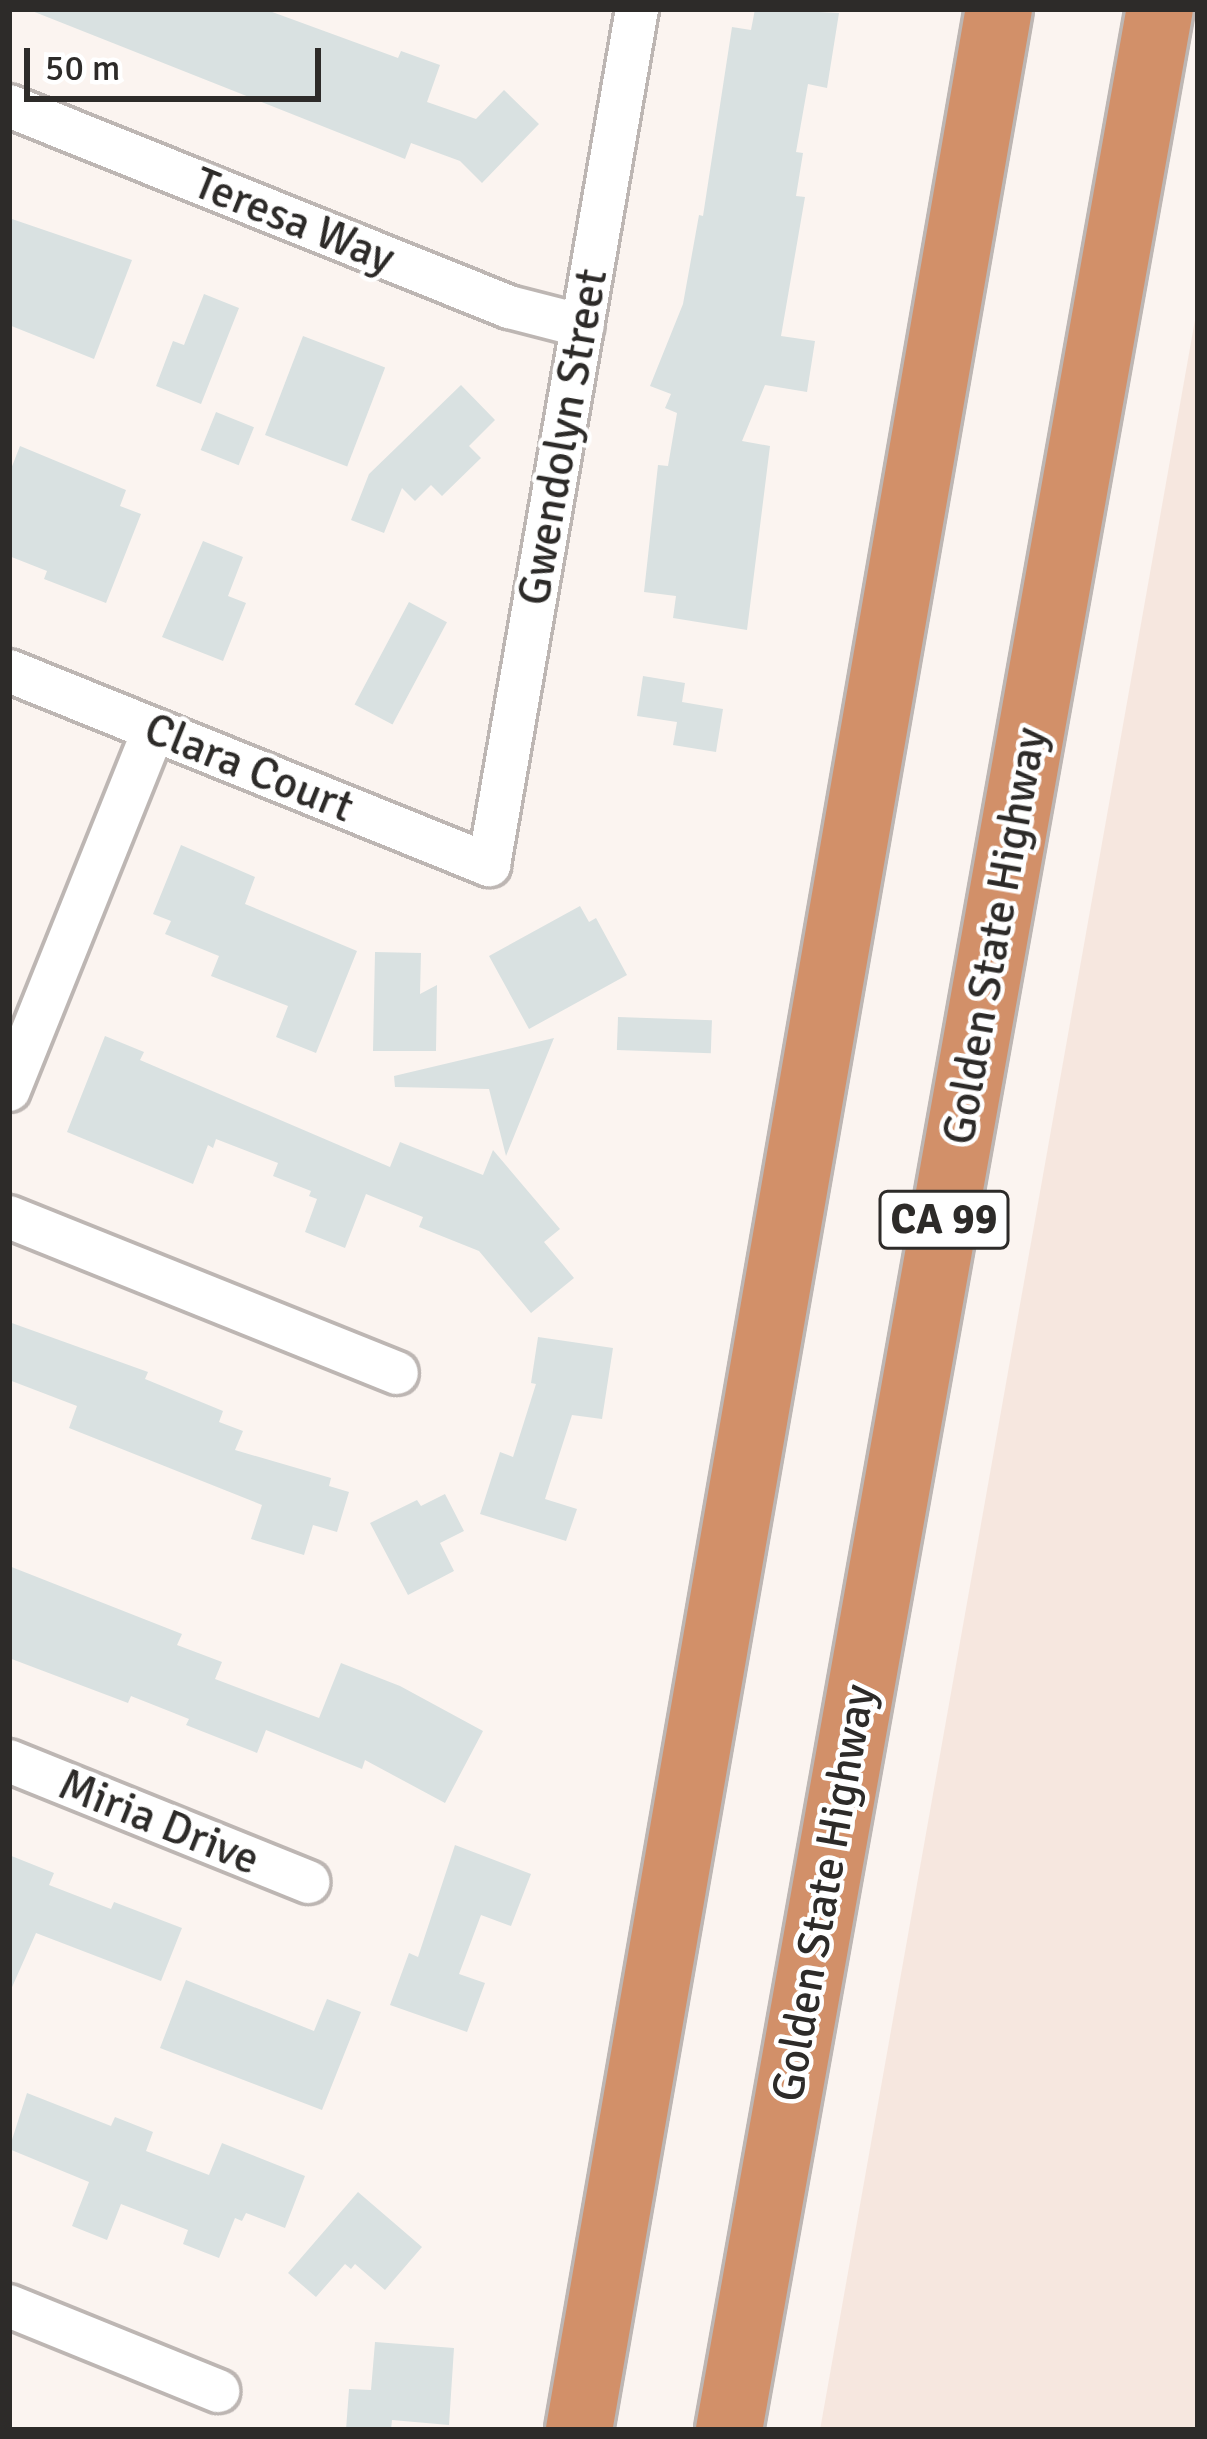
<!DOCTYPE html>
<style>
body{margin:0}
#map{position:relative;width:1207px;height:2439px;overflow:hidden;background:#fbf4f0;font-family:Signika,sans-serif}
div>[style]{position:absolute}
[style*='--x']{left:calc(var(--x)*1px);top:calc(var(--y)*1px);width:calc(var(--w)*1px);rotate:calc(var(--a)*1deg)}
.built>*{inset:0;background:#f6e7df}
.building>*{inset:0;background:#d9e1e1;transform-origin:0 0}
.roads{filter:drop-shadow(3px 0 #bdb6b3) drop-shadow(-3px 0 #bdb6b3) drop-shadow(0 3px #bdb6b3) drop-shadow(0 -3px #bdb6b3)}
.street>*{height:42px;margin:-21px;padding:0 21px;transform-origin:21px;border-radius:21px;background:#fff}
.highway>*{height:66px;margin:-33px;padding:0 33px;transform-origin:33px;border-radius:33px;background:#d29069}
span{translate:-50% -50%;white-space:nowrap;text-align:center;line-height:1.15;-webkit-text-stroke:9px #fff;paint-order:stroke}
.shield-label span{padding:3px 9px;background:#fff;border:3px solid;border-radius:9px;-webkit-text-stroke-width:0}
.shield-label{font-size:42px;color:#2d2b29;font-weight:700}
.street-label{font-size:45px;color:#2d2b29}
.frame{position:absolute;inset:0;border:12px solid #2d2b29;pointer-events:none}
.scale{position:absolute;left:24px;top:48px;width:297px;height:54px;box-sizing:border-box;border:6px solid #2d2b29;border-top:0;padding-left:15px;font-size:36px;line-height:42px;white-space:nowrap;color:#2d2b29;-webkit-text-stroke:9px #fff;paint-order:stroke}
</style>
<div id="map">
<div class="built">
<div style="clip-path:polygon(1198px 303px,1198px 2430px,820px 2430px)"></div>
</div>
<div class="building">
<div style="clip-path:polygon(27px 9px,264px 9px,398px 58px,401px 51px,440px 65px,427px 102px,476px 119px,504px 90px,539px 124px,482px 183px,460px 161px,411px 143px,405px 159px)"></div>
<div style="clip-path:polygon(755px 9px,839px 13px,827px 88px,808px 84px,796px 152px,803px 153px,796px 196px,805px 197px,781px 336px,815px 341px,807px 392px,765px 385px,742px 441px,770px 446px,747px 630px,673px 618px,676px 596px,644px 592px,658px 465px,668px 466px,677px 413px,665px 408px,671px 394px,650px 386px,683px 304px,699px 215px,703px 216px,732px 27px,751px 30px)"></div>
<div style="clip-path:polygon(9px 218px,132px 260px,94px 359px,9px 325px)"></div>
<div style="clip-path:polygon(204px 294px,239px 308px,201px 404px,156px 386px,173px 341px,184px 345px)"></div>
<div style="left:303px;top:336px;width:88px;height:106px;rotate:21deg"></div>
<div style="clip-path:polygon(461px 385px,495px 420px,469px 446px,481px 458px,442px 496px,431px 485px,415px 501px,402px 488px,384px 533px,351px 520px,369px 474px)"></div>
<div style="left:216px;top:412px;width:41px;height:41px;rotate:22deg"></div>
<div style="clip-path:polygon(20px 446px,126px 490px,120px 506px,141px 514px,106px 603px,44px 579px,47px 571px,9px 556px,9px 474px)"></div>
<div style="clip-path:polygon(203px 541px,243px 557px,228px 596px,246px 603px,223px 661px,162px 637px)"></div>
<div style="left:409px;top:602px;width:43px;height:116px;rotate:28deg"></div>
<div style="clip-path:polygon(643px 676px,685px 683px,682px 702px,723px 709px,716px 752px,673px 745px,677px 722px,637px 716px)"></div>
<div style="clip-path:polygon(181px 845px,255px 877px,245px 904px,357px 951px,316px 1053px,276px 1037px,288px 1006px,211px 976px,219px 956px,165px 934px,171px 921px,153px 914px)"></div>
<div style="clip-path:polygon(580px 906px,589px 922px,596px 918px,627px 975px,529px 1029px,489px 956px)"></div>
<div style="clip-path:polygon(375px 952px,421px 953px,420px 994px,437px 985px,436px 1051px,373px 1051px)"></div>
<div style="left:618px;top:1017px;width:94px;height:33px;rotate:2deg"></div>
<div style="clip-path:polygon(105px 1036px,144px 1052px,140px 1060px,390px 1167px,400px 1142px,483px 1175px,493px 1150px,560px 1229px,544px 1242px,574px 1278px,531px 1313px,479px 1251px,419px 1227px,423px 1217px,366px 1194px,345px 1248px,305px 1232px,317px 1199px,309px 1196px,311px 1191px,273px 1176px,278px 1163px,216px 1139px,213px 1148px,208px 1145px,193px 1184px,67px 1132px)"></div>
<div style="clip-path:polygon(554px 1038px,506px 1156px,489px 1089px,395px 1087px,394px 1076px)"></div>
<div style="clip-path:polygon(9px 1322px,148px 1372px,145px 1379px,223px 1411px,219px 1422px,243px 1431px,235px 1450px,331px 1478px,329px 1486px,349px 1492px,337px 1532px,313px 1525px,304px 1555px,251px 1539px,262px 1505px,69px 1428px,77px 1406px,9px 1380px)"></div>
<div style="clip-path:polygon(538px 1337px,613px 1348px,602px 1419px,572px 1415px,545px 1499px,577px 1509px,566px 1541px,480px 1514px,500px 1452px,513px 1457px,536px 1384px,531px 1383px)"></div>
<div style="clip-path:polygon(445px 1494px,464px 1531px,440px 1543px,454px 1571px,408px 1595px,370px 1523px,417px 1500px,421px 1506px)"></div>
<div style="clip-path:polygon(9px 1566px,182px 1634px,177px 1645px,222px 1662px,215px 1679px,319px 1718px,341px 1663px,400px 1686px,483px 1731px,445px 1803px,365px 1760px,362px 1769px,266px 1730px,257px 1753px,186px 1725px,189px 1719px,131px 1696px,128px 1703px,9px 1658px)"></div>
<div style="clip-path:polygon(455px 1845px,531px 1874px,511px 1926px,481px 1915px,459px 1974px,485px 1983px,467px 2032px,390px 2005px,409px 1953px,418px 1957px)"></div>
<div style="clip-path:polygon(9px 1855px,54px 1873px,49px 1885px,111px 1909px,114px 1902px,182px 1928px,161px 1981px,36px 1933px,9px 1994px)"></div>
<div style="clip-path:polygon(186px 1980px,314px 2031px,327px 1999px,361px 2012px,322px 2110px,160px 2048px)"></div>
<div style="clip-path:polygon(27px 2093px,111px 2126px,115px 2117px,153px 2132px,146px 2151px,209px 2175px,222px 2143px,305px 2176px,285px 2228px,246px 2213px,242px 2221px,235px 2218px,219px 2258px,183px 2244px,188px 2230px,121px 2204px,107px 2240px,72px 2226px,89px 2182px,9px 2149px)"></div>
<div style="clip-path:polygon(358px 2192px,422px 2247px,385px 2290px,355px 2264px,351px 2269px,345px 2264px,316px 2297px,288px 2273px)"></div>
<div style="clip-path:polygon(375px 2342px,454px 2348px,449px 2425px,392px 2420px,391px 2430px,346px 2430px,349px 2389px,371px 2390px)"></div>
</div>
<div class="roads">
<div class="street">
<div style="--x:9;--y:106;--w:539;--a:21.9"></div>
<div style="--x:509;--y:307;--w:76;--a:14.4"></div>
<div style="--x:9;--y:671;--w:518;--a:22.01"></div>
<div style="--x:489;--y:865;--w:869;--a:-80.19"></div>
<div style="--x:9;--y:1090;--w:388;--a:-68.1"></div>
<div style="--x:9;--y:1217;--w:418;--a:21.9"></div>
<div style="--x:9;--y:1761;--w:323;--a:22"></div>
<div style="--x:9;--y:2306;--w:226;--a:22.1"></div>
</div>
<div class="highway">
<div style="--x:579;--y:2430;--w:2457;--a:-80.16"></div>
<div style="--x:729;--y:2430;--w:2459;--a:-79.91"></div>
</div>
</div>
<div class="shield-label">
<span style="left:944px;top:1220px">CA 99</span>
</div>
<div class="street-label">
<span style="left:294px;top:221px;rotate:22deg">Teresa Way</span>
<span style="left:563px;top:437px;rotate:-80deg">Gwendolyn Street</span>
<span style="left:249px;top:768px;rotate:22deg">Clara Court</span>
<span style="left:995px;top:936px;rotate:-80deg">Golden State Highway</span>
<span style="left:159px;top:1822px;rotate:22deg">Miria Drive</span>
<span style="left:824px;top:1893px;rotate:-80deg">Golden State Highway</span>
</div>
<div class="frame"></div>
<div class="scale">50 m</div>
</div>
